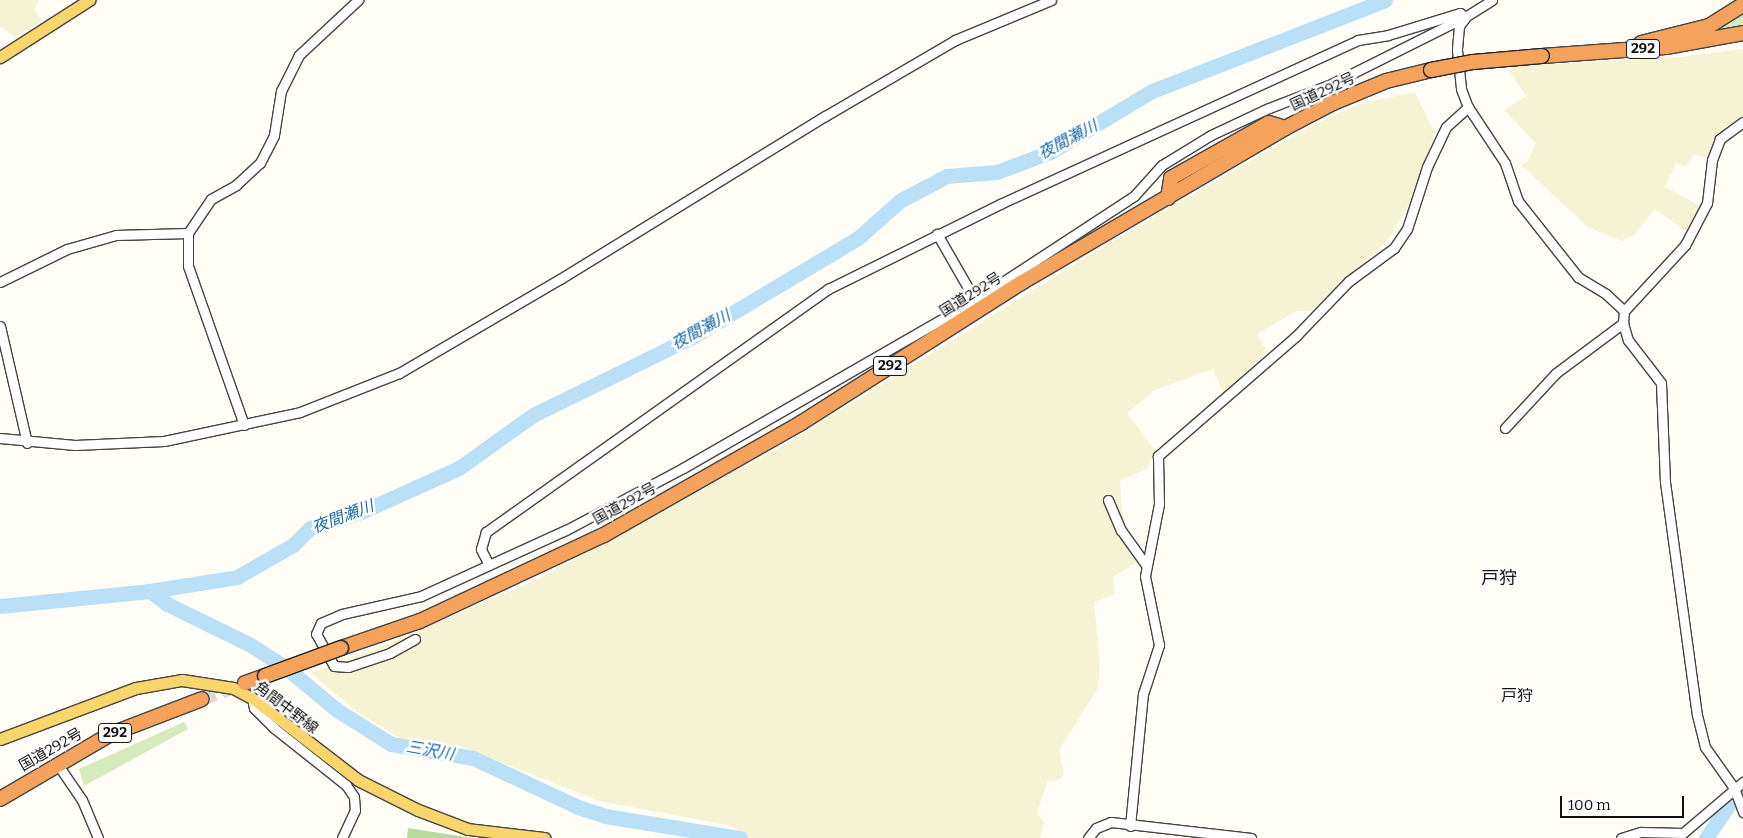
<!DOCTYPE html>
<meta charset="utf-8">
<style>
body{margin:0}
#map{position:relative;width:1743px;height:838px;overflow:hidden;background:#fffdf5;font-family:Bitter,"Noto Sans JP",serif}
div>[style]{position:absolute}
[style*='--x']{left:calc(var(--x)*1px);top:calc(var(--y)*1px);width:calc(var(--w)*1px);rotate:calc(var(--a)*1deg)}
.farmland>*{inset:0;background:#f6f3d4}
.green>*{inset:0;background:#d5ebbd}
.forest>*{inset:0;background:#b9dc9c}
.river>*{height:15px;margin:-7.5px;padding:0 7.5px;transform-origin:7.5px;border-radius:7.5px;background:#b9e0f7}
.highway-tunnel>*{height:14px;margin-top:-7px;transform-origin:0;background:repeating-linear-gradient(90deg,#dbdad3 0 14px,transparent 0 21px)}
.roads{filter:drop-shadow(1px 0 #444) drop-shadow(-1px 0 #444) drop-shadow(0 1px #444) drop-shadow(0 -1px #444)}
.minor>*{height:9px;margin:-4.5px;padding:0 4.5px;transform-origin:4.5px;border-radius:4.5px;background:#fff}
.major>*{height:11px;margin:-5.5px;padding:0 5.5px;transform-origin:5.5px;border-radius:5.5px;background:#f9d66b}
.highway>*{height:14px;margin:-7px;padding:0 7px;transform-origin:7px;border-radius:7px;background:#f5a25d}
.bridges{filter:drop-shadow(1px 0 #222) drop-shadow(-1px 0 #222) drop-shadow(0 1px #222) drop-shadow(0 -1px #222)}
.highway-bridge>*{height:14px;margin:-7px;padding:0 7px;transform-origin:7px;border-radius:7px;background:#f5a25d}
span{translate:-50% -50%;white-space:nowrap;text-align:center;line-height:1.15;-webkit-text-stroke:5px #fff;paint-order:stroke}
.shield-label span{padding:1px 4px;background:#fff;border:1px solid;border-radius:4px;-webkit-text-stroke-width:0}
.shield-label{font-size:14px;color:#111;font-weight:700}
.street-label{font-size:15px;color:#111}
.water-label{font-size:16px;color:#1768a6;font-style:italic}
.neighbourhood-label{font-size:16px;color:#111}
.quarter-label{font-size:18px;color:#111}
.scale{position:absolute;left:1560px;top:796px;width:124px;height:22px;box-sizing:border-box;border:2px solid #111;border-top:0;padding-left:6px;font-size:15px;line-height:18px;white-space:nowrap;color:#111;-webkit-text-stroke:4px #fff;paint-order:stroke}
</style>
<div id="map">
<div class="farmland">
<div style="clip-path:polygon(0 0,39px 0,34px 10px,43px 21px,15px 37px,0 26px)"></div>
<div style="clip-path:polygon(1743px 49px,1743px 117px,1708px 158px,1694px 154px,1686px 167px,1676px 163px,1665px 187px,1701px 206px,1687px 232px,1655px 209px,1635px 234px,1623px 241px,1589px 228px,1521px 165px,1528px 161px,1536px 143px,1504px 110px,1526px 96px,1509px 71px,1514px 66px,1681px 57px)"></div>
<div style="clip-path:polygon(1415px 92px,1435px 133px,1408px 206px,1388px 240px,1311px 311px,1297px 311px,1257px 334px,1267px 352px,1223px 393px,1213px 369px,1155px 390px,1127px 413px,1155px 450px,1148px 468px,1120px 481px,1122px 512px,1136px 563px,1113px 577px,1115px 594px,1094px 602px,1100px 661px,1098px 688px,1059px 750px,1064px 774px,1060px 779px,1047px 782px,1037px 814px,1044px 822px,1040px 838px,752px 838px,728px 825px,599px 801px,457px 745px,422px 744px,398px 737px,357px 712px,311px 673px,383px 646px,538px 579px,784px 445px,1102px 247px,1307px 128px,1358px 104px)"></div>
</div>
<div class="green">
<div style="clip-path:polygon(1743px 12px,1743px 26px,1702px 35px,1707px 30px,1731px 21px)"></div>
<div style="clip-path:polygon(184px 722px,188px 729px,84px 786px,79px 769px)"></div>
</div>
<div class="forest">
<div style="clip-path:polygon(408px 828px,472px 838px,407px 838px)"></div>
</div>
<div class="river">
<div style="--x:150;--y:591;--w:21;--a:37"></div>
<div style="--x:167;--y:604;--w:91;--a:26"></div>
<div style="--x:249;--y:644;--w:43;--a:32.6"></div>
<div style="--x:285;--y:667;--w:67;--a:39.6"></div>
<div style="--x:337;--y:710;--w:64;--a:32.2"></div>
<div style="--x:391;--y:744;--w:83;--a:9.7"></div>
<div style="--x:473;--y:758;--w:116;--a:25"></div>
<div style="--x:578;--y:807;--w:28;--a:18"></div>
<div style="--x:605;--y:816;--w:137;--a:9.3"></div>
<div style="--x:0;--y:606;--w:151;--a:-5.7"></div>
<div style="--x:150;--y:591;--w:88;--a:-9.1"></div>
<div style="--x:237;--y:577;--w:64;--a:-29.7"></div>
<div style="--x:293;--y:545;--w:24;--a:-45"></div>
<div style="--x:310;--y:528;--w:53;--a:-17.4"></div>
<div style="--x:361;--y:512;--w:107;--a:-24.2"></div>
<div style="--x:459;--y:468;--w:91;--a:-35.6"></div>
<div style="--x:533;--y:415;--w:177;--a:-26.1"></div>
<div style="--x:692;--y:337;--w:193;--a:-30.8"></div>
<div style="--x:858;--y:238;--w:57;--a:-41.5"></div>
<div style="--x:901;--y:200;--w:52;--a:-27.6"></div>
<div style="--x:947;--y:176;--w:50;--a:-4.6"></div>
<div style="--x:997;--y:172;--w:57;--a:-20.7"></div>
<div style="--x:1050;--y:152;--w:119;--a:-30.9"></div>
<div style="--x:1152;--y:91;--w:250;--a:-21.3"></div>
<div style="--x:1706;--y:838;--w:46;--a:-55.6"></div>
<div style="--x:1732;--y:800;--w:14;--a:-36"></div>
</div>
<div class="highway-tunnel">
<div style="--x:202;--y:699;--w:40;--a:-21"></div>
</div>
<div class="roads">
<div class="minor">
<div style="--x:1465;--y:18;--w:10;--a:127"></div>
<div style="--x:1459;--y:26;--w:24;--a:95"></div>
<div style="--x:1457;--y:50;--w:39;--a:84"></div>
<div style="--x:1461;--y:89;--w:19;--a:69"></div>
<div style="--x:1468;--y:107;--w:67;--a:56.5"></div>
<div style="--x:1505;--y:163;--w:40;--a:71.1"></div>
<div style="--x:1518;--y:201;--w:97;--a:51.7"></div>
<div style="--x:1578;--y:277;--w:33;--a:31"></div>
<div style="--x:1606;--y:294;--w:25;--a:43"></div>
<div style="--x:1743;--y:122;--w:29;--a:144"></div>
<div style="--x:1720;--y:139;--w:22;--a:111"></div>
<div style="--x:1712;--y:160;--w:43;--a:96.6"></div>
<div style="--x:1707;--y:203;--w:47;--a:117.6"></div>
<div style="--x:1685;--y:245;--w:90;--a:132.7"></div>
<div style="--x:1624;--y:311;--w:12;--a:95"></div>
<div style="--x:1623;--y:323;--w:18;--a:74"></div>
<div style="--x:1628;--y:340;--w:54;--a:52.5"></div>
<div style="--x:1661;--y:383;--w:99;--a:87.7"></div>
<div style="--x:1665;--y:482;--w:235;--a:82.2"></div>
<div style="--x:1697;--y:715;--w:33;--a:76"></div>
<div style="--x:1705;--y:747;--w:50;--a:54.7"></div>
<div style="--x:1734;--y:788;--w:26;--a:69"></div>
<div style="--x:937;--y:234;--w:76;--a:60.1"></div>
<div style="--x:0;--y:282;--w:75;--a:-26.2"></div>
<div style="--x:67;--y:249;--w:51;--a:-15.9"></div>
<div style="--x:116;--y:235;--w:72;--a:-1.6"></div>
<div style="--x:0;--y:326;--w:120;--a:77"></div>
<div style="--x:244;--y:425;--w:169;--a:-109.4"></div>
<div style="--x:188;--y:266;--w:33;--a:-90"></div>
<div style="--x:188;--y:233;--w:41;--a:-55.9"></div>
<div style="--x:211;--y:199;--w:29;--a:-29"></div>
<div style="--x:236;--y:185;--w:33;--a:-43"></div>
<div style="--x:260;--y:163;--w:31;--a:-63"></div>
<div style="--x:274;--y:135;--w:45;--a:-81"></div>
<div style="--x:281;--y:91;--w:40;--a:-63.4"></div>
<div style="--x:299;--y:55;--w:81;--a:-43"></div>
<div style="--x:1505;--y:428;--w:75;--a:-47.2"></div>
<div style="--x:1556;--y:373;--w:84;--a:-36.7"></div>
<div style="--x:0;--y:438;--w:75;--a:5.3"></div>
<div style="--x:75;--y:445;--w:89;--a:-2.6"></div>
<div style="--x:164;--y:441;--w:139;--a:-12"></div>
<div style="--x:300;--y:412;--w:106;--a:-21.5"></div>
<div style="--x:399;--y:373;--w:186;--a:-30.3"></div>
<div style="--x:560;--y:279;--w:311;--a:-31.6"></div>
<div style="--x:825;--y:116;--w:151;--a:-30.3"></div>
<div style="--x:955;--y:40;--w:104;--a:-22.6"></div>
<div style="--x:1108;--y:500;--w:33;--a:67"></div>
<div style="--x:1121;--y:530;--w:43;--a:54.5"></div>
<div style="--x:489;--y:565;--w:18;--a:-117"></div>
<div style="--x:481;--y:549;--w:18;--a:-74"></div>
<div style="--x:486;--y:532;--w:420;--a:-35.4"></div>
<div style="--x:828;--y:289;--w:192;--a:-26.3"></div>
<div style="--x:1000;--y:204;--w:394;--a:-24.6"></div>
<div style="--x:1358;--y:40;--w:30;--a:-9"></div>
<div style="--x:1388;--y:35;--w:75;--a:-17"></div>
<div style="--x:1460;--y:13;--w:6;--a:39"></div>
<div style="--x:415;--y:639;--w:29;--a:151"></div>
<div style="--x:390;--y:653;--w:44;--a:161.6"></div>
<div style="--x:348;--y:667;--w:14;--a:-176"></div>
<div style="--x:334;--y:666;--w:37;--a:-119"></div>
<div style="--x:316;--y:634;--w:12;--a:-66"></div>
<div style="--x:321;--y:623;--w:23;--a:-23"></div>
<div style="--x:342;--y:614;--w:81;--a:-12.8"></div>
<div style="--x:421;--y:596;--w:159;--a:-24.5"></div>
<div style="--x:566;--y:530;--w:132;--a:-27.9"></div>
<div style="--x:683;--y:468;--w:337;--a:-29.9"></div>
<div style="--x:975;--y:300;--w:190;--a:-33.2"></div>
<div style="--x:1134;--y:196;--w:42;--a:-47.9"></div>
<div style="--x:1162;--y:165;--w:57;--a:-31.5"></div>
<div style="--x:1211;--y:135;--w:64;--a:-25"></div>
<div style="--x:1269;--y:108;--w:64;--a:-21"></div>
<div style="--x:1329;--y:85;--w:152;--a:-26.6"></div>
<div style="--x:1465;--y:17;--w:32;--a:-32"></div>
<div style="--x:252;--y:698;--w:10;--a:79"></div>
<div style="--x:254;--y:708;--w:28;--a:45"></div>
<div style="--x:274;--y:728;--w:92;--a:38.4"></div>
<div style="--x:346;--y:785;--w:14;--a:56"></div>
<div style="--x:354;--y:797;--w:13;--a:86"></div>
<div style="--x:355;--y:810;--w:31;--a:115"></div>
<div style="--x:58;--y:765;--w:42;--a:55.6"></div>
<div style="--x:82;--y:800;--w:41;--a:67.2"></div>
<div style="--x:1130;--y:826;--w:133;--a:-84.4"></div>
<div style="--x:1143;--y:694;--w:52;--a:-71.9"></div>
<div style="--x:1159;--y:645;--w:70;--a:-101.5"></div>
<div style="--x:1145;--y:576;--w:73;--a:-79"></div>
<div style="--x:1159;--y:504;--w:48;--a:-91.2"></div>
<div style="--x:1158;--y:456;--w:184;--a:-41"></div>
<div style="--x:1297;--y:335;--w:75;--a:-46.1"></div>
<div style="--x:1349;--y:281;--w:56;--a:-36.3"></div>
<div style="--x:1394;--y:248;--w:23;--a:-56"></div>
<div style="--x:1407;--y:229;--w:65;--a:-72.1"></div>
<div style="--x:1427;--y:167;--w:44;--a:-64.6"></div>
<div style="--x:1446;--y:127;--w:30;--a:-42"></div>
<div style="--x:1088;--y:838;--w:13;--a:-51"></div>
<div style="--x:1096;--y:828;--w:16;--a:-22"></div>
<div style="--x:1111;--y:822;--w:141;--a:6.5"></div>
<div style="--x:1621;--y:838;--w:21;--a:-17"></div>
<div style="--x:1641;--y:832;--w:42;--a:1.4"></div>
<div style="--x:1683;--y:833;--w:79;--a:-40.4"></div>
</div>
<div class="major">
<div style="--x:0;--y:57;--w:106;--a:-32.6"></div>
<div style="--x:0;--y:739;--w:145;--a:-20.6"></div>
<div style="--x:136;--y:688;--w:47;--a:-9.9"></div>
<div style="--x:182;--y:680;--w:52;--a:8.9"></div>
<div style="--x:233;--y:688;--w:21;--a:28"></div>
<div style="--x:252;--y:698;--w:134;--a:37.7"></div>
<div style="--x:358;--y:780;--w:67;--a:26.6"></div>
<div style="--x:418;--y:810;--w:53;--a:20.8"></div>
<div style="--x:468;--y:829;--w:77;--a:6.8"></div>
</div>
<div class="highway">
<div style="--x:1641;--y:43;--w:70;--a:-14"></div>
<div style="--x:1709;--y:26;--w:40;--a:-32"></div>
<div style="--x:1542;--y:56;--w:124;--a:-4.2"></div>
<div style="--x:1666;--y:47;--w:78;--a:-10.3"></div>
<div style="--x:1168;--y:198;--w:20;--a:-81"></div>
<div style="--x:1171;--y:178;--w:112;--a:-29.3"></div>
<div style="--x:1269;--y:123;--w:17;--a:17"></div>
<div style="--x:341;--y:648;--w:83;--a:-18.9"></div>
<div style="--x:420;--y:621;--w:203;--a:-25.1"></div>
<div style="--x:604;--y:535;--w:227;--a:-29.6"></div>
<div style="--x:801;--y:423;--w:261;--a:-32.5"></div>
<div style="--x:1021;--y:283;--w:306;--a:-30.4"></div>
<div style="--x:1285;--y:128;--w:54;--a:-27.5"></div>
<div style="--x:1333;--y:103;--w:57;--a:-22.5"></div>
<div style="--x:1386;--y:81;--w:46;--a:-13.7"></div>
<div style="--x:245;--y:683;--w:21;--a:-19"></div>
<div style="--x:0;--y:799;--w:129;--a:-30.4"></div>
<div style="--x:111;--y:734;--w:97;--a:-21"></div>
</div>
</div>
<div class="bridges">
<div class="highway-bridge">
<div style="--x:1431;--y:70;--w:43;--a:-10.8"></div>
<div style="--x:1473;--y:62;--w:69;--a:-5"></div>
<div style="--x:265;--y:676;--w:81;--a:-20.2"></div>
</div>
</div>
<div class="shield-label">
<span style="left:1643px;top:49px">292</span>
<span style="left:890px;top:366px">292</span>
<span style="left:115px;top:733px">292</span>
</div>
<div class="street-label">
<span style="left:1323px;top:92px;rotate:-25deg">国道292号</span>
<span style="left:971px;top:295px;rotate:-32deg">国道292号</span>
<span style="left:625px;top:504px;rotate:-29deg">国道292号</span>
<span style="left:286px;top:708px;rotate:37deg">角間中野線</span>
<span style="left:51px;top:750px;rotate:-30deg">国道292号</span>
</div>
<div class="water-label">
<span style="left:1068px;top:140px;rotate:-28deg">夜間瀬川</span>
<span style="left:701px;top:330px;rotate:-29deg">夜間瀬川</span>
<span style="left:343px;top:517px;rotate:-21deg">夜間瀬川</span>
<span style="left:430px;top:751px;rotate:10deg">三沢川</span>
</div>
<div class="neighbourhood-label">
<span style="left:1517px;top:696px">戸狩</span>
</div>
<div class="quarter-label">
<span style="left:1499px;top:578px">戸狩</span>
</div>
<div class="scale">100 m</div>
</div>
